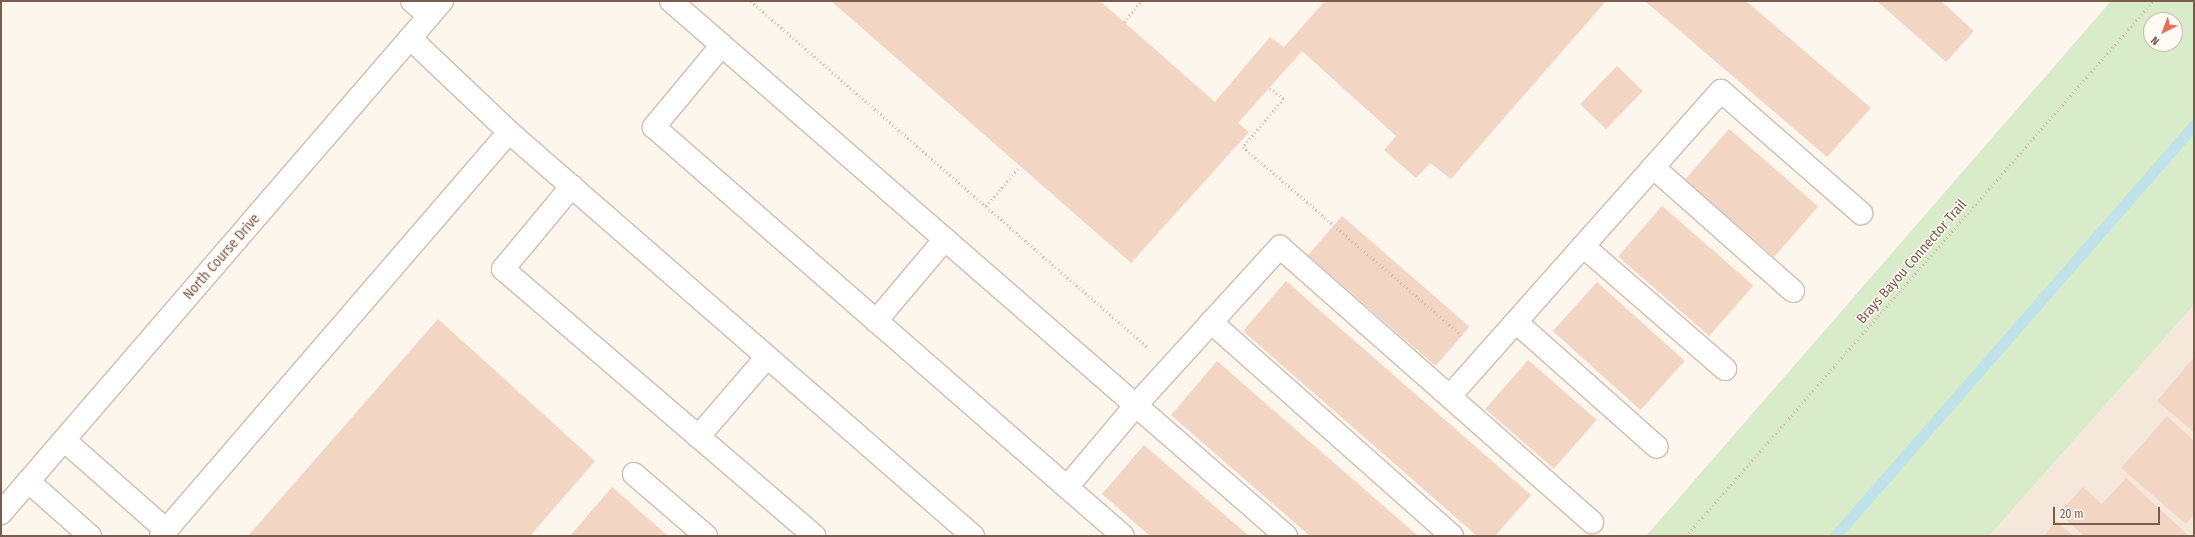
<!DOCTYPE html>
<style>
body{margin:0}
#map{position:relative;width:2195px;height:537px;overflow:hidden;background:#fdf6ec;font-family:"Fira Sans Condensed",sans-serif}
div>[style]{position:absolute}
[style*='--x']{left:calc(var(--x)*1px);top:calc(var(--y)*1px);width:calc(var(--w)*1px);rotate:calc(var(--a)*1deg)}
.residential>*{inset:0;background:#f5e8da}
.green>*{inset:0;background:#d8ecc9}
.stream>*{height:11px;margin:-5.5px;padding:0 5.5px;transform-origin:5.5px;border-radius:5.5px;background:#bfe3e8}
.building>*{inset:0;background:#f3d5c3;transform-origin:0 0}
.path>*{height:2.5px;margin-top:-1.25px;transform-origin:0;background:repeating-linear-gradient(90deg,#d9b8a5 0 1px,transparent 0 4px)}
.roads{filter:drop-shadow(1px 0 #d1beb0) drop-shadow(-1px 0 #d1beb0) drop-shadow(0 1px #d1beb0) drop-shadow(0 -1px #d1beb0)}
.minor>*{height:22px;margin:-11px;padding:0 11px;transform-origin:11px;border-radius:11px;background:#fff}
span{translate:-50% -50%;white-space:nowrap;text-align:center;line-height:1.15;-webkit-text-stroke:3px #fffaf3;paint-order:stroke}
.street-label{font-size:14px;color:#7a5c4d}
.frame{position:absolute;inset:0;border:2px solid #7a5c4d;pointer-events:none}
.north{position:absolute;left:2143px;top:12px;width:40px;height:40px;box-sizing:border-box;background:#fffaf3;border:1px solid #cabbb1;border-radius:50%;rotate:222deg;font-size:11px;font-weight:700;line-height:16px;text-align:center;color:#7a5c4d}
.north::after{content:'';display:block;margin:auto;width:14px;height:18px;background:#e76f51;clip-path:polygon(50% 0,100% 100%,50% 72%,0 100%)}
.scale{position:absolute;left:2053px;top:507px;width:107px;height:18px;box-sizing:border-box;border:2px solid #7a5c4d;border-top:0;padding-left:5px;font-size:12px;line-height:14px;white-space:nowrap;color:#7a5c4d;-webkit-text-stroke:3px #fffaf3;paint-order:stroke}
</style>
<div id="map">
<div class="residential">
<div style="clip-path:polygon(2194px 305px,2194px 536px,1989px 536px)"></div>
</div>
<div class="green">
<div style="clip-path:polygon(evenodd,2111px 1px,2194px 1px,2194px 305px,1989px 536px,1646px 536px,2111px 1px,2151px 20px,2175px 20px,2175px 44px,2151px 44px,2151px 20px)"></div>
</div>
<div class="stream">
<div style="--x:1835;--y:536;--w:546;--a:-48.86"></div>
</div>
<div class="building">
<div style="clip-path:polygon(831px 1px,1100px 1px,1215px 102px,1270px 37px,1284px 47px,1325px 1px,1606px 1px,1451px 179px,1430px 163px,1416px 178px,1384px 150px,1396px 136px,1302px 51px,1238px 123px,1249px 132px,1131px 263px)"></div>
<div style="clip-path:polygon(1645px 1px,1746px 1px,1871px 108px,1827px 157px)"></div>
<div style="clip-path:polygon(1877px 1px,1941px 1px,1974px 31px,1946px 62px)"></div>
<div style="left:1617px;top:66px;width:36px;height:53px;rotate:44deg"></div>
<div style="left:1729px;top:129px;width:118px;height:67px;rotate:41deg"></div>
<div style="left:1662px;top:206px;width:121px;height:67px;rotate:41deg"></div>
<div style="left:1342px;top:216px;width:169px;height:52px;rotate:41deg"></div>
<div style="clip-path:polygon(1286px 281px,1531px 495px,1495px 536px,1477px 536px,1243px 331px)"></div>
<div style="left:1597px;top:282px;width:118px;height:66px;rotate:42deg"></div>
<div style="clip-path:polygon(438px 319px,595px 461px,530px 536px,248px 536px)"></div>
<div style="clip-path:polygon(2194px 357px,2194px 432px,2157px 401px)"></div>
<div style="left:1528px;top:360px;width:91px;height:65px;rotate:41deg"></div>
<div style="clip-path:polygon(1217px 361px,1418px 536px,1310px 536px,1171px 415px)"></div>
<div style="clip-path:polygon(2167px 416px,2194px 441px,2194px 514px,2186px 524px,2121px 468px)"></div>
<div style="clip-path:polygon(1144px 445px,1249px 536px,1150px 536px,1102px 494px)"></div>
<div style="clip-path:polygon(2126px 478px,2189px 536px,2084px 536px,2059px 513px,2083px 487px,2102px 504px)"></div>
<div style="clip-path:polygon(612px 487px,668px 536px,570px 536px)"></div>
<div style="clip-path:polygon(2056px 521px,2074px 536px,2044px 536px)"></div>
</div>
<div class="path">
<div style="--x:751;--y:1;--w:526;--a:41.14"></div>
<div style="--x:1124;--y:22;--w:27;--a:-51"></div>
<div style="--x:1270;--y:88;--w:18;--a:38"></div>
<div style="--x:1284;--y:99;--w:63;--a:130.5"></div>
<div style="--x:1243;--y:147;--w:290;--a:40.7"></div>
<div style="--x:986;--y:206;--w:52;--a:-49.6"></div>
<div style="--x:1686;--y:536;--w:710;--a:-48.88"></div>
</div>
<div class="roads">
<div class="minor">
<div style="--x:412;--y:1;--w:23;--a:41"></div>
<div style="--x:671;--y:1;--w:815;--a:41.02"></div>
<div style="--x:410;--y:38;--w:137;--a:43.5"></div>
<div style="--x:509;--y:132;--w:615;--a:41.05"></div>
<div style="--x:722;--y:45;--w:107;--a:129.7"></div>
<div style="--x:654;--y:127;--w:622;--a:41.09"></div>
<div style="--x:1653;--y:167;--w:187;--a:41.5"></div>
<div style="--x:572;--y:186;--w:108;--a:129.7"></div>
<div style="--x:503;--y:269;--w:410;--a:40.6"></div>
<div style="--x:1583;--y:246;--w:188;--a:40.9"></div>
<div style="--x:876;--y:321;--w:107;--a:-49.9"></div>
<div style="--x:1211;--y:322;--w:322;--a:41.6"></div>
<div style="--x:1516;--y:322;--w:188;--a:41.6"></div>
<div style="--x:1450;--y:396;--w:408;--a:-48.4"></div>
<div style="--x:1721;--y:91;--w:186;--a:41.1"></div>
<div style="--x:698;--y:437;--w:106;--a:-49.2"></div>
<div style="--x:64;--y:440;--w:136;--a:41.4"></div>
<div style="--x:634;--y:474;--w:95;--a:40.7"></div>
<div style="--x:28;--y:481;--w:83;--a:41.6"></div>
<div style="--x:1067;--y:487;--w:107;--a:-49.9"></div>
<div style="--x:1136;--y:405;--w:214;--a:-47.7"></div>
<div style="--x:1280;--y:247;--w:416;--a:41.4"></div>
<div style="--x:1;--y:513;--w:676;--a:-49.26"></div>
<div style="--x:161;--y:536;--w:533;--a:-49.26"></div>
</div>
</div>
<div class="street-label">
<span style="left:222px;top:257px;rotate:-49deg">North Course Drive</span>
<span style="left:1912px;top:262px;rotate:-49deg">Brays Bayou Connector Trail</span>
</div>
<div class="frame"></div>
<div class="north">N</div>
<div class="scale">20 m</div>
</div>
